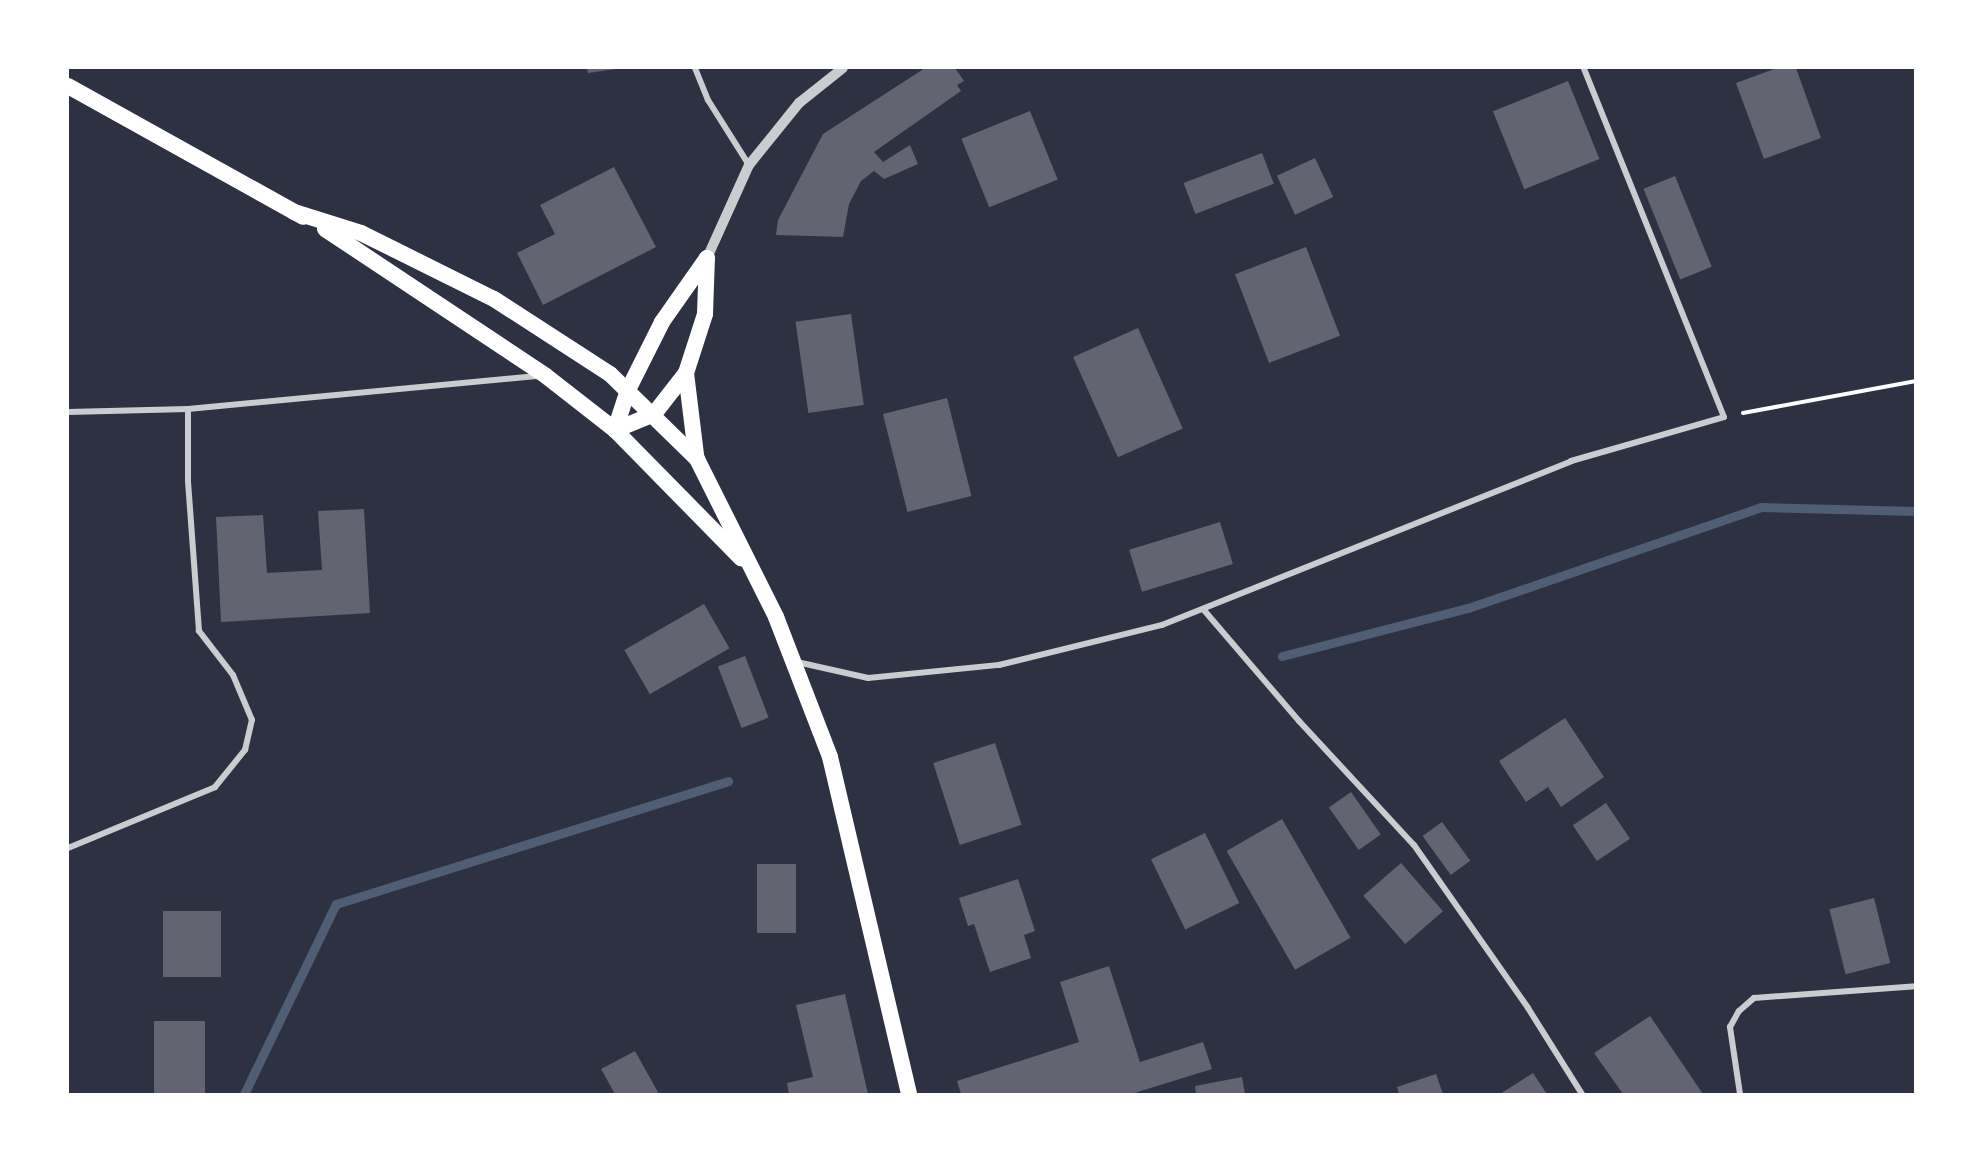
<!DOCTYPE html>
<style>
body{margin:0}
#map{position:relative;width:1983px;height:1162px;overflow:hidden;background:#2d3142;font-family:"Work Sans",sans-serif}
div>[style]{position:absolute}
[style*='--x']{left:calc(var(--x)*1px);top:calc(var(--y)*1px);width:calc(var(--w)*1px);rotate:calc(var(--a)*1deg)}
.stream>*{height:9px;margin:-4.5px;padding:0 4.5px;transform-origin:4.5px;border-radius:4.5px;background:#4f5d75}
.building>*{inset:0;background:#626471;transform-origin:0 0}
.path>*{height:4px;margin:-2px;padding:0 2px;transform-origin:2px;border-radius:2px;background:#fff}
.minor>*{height:6px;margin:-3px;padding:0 3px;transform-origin:3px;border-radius:3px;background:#caccd0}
.tertiary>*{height:10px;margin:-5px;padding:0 5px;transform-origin:5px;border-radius:5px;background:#caccd0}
.trunk>*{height:16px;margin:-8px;padding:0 8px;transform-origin:8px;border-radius:8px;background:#fff}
span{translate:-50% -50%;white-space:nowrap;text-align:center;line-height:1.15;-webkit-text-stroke:4.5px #fff;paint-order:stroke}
.frame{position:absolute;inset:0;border:69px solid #fff;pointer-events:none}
</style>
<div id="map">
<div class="stream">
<div style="--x:1282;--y:656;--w:192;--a:-14.5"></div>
<div style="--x:1468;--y:608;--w:310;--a:-19"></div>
<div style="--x:1761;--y:507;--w:155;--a:1.5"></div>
<div style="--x:244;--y:1094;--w:211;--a:-64.2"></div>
<div style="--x:336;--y:904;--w:411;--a:-17.4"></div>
</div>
<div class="building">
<div style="clip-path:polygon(587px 68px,617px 68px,617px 69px,588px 73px)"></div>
<div style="clip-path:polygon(925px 68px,955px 68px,964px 81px,957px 85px,961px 91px,874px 152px,883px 162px,910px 145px,918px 164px,884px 179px,874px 171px,861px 181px,849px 204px,843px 237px,776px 235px,778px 220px,823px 134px)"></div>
<div style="clip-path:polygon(1777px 68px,1796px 68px,1821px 138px,1764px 159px,1736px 83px)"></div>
<div style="left:1568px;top:81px;width:84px;height:81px;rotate:68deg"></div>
<div style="left:1030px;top:111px;width:74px;height:74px;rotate:68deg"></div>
<div style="left:1262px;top:153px;width:33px;height:84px;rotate:69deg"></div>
<div style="left:1315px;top:158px;width:43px;height:42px;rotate:65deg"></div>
<div style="clip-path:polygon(614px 167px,656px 247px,543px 305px,517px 253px,555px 234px,540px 205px)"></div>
<div style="left:1675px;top:176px;width:98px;height:34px;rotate:68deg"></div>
<div style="left:1306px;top:247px;width:95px;height:76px;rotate:69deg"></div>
<div style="left:851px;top:314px;width:92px;height:56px;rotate:82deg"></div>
<div style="left:1138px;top:328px;width:110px;height:71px;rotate:66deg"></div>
<div style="left:947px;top:398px;width:101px;height:66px;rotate:76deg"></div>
<div style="clip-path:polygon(364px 509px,370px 613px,221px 622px,216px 517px,263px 515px,267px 573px,322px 570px,318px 511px)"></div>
<div style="left:1220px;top:522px;width:44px;height:95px;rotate:73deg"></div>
<div style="left:704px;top:604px;width:51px;height:92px;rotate:60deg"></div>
<div style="left:745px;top:656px;width:66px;height:29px;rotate:69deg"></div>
<div style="clip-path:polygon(1565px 718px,1604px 777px,1561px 807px,1548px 787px,1526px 802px,1499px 761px)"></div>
<div style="left:995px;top:743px;width:86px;height:65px;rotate:72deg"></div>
<div style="left:1351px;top:792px;width:52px;height:27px;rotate:55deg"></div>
<div style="left:1606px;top:803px;width:43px;height:40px;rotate:56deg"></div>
<div style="left:1282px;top:819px;width:137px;height:64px;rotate:60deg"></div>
<div style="left:1442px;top:822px;width:48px;height:24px;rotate:54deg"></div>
<div style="left:1205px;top:833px;width:78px;height:60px;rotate:64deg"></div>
<div style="left:1401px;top:863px;width:64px;height:50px;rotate:49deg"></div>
<div style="left:757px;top:864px;width:39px;height:69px"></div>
<div style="clip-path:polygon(1018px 879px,1035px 931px,1024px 935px,1031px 958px,990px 972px,974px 924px,968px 926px,959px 898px)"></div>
<div style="left:1874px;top:898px;width:67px;height:46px;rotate:76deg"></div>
<div style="left:163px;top:911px;width:58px;height:66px"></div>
<div style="clip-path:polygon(1109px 966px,1140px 1062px,1203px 1042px,1212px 1069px,1131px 1094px,961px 1094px,957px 1081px,1079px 1042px,1060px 982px)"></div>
<div style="clip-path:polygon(845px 994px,868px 1094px,789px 1094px,787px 1083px,813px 1077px,796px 1005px)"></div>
<div style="clip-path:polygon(1650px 1016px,1703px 1094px,1623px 1094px,1594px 1053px)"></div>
<div style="left:154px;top:1021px;width:51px;height:73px"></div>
<div style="clip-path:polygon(635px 1051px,659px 1094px,615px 1094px,601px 1069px)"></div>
<div style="clip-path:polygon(1533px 1073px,1547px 1094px,1500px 1094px)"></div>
<div style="clip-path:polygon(1436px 1074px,1443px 1094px,1399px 1094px,1397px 1087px)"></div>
<div style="clip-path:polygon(1242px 1077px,1245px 1094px,1196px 1094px,1195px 1086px)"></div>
</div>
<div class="path">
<div style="--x:1743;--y:413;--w:176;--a:-10.5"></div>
</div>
<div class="minor">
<div style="--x:695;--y:68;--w:35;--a:68"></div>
<div style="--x:708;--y:100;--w:77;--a:57.8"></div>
<div style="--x:68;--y:412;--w:120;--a:-1.4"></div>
<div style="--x:188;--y:409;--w:353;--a:-5.4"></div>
<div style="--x:1203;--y:609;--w:148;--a:49.4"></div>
<div style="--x:1299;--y:721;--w:169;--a:47.2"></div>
<div style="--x:1414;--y:845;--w:199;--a:55"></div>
<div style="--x:1528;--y:1008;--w:102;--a:57.9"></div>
<div style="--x:797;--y:662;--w:73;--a:12.7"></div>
<div style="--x:868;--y:678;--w:132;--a:-5.7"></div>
<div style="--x:999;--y:665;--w:168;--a:-13.8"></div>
<div style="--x:1162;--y:625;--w:441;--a:-21.8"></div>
<div style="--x:1571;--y:461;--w:159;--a:-16"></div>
<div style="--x:1724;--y:417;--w:376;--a:-111.9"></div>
<div style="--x:68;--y:848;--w:159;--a:-22.5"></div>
<div style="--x:215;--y:787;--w:48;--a:-51"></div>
<div style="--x:245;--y:750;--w:31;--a:-77"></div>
<div style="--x:252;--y:720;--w:49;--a:-112.9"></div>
<div style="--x:233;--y:675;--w:56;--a:-127.7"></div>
<div style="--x:199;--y:631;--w:151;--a:-94.2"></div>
<div style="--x:188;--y:480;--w:71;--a:-90"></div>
<div style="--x:1740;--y:1094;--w:68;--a:-98.5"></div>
<div style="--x:1730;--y:1027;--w:18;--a:-61"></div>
<div style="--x:1739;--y:1011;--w:20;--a:-41"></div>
<div style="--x:1754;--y:998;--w:162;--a:-4.2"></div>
</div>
<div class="tertiary">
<div style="--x:707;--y:258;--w:102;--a:-65.7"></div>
<div style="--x:749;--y:165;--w:80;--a:-51.1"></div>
<div style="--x:799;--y:103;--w:56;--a:-38.5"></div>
</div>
<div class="trunk">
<div style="--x:68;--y:86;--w:269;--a:29.1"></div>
<div style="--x:294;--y:212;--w:70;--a:17.4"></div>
<div style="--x:361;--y:233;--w:148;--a:26.4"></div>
<div style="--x:494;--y:299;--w:138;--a:32.9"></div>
<div style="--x:610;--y:374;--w:122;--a:44.3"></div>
<div style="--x:697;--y:459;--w:177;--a:63.4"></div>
<div style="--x:776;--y:617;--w:150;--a:68.9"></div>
<div style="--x:830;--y:757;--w:346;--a:76.8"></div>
<div style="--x:325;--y:229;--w:265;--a:33.6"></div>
<div style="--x:546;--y:376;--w:88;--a:38"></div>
<div style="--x:615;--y:430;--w:180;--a:45.5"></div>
<div style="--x:686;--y:373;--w:83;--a:83"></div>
<div style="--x:615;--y:430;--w:42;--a:-22.3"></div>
<div style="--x:654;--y:414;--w:52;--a:-52"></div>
<div style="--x:686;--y:373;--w:62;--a:-72.1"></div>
<div style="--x:705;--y:314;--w:56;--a:-88"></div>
<div style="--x:615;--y:430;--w:42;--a:-72"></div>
<div style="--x:628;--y:390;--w:76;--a:-63.4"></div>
<div style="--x:662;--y:322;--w:78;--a:-54.9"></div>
</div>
<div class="frame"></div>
</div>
